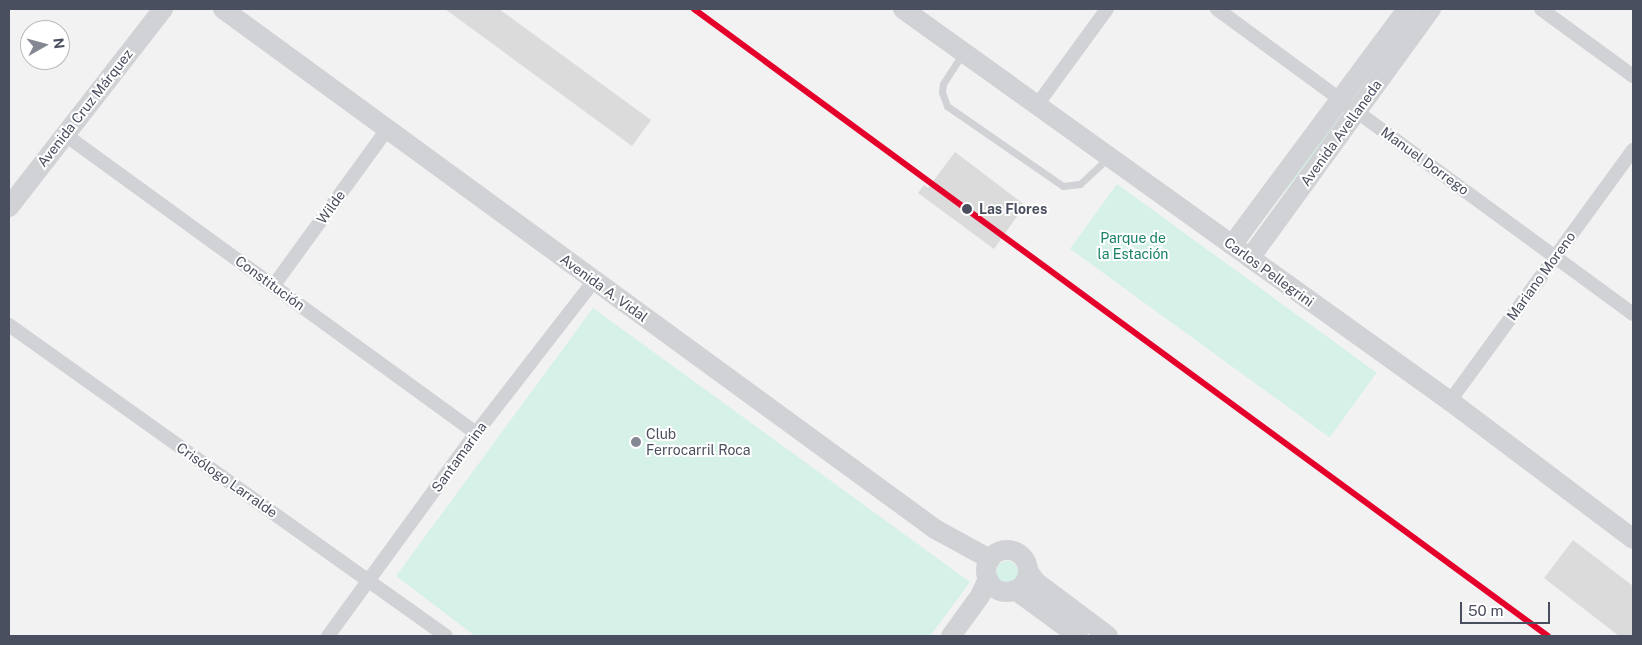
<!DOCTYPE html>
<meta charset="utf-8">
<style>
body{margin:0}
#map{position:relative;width:1642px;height:645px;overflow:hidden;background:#f2f2f2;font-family:"Public Sans",sans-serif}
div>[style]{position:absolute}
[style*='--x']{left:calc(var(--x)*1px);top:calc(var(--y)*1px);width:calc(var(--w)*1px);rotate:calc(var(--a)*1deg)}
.green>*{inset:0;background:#d6f1e8;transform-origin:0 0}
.round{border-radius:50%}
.building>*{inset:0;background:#dbdbdc}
.lane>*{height:7px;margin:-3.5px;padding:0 3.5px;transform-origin:3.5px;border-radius:3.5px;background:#d0d2d5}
.street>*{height:14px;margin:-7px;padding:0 7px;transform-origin:7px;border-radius:7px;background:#d0d2d5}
.secondary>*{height:20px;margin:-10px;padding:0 10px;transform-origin:10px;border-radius:10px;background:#d1d2d6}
.secondary>.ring{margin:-10px;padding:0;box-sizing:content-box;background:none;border:20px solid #d1d2d6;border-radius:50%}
.rail-1>*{height:6px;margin:-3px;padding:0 3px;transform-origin:3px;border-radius:3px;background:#e4002b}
.dots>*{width:14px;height:14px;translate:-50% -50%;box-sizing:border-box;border:2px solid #fff;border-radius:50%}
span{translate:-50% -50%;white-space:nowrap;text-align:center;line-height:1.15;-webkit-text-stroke:4px #fff;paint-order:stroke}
.street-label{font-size:14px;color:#494f5e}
.stop-label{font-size:14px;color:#494f5e;font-weight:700}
.left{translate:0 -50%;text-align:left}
.park-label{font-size:14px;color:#188167}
.poi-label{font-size:14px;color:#494f5e}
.frame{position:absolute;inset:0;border:10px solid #494f5e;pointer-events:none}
.north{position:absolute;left:20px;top:20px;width:50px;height:50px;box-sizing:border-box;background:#fff;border:1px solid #b6b9bf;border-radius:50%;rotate:83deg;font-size:14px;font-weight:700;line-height:20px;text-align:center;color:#494f5e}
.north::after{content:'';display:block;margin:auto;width:18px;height:22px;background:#848892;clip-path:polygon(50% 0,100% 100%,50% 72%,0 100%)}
.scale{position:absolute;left:1460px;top:602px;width:90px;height:22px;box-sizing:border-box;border:2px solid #494f5e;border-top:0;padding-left:6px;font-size:15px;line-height:18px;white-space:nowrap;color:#494f5e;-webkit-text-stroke:4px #fff;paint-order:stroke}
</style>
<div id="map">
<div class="green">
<div style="left:1340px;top:114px;width:6px;height:154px;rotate:39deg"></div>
<div style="left:1117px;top:184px;width:321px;height:80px;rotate:36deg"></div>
<div style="clip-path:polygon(593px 308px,970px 582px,930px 636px,475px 636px,396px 576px)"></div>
<div class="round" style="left:996px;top:561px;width:22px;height:22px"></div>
</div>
<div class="building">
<div style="clip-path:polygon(445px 9px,499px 9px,651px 120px,632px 146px)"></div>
<div style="clip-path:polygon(955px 152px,1025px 205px,994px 249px,918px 193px,924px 185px,928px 188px)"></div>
<div style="clip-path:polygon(1573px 540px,1633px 586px,1633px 636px,1619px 636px,1544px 578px)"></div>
</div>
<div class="lane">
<div style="--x:963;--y:53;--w:37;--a:123"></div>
<div style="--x:943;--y:84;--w:8;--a:97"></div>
<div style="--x:942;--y:92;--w:15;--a:70"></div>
<div style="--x:947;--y:106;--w:141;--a:34.6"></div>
<div style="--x:1063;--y:186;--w:17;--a:-7"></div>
<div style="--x:1080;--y:184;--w:38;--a:-43"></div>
</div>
<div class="street">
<div style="--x:1217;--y:9;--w:516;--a:36.25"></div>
<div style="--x:1541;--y:9;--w:114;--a:36.1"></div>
<div style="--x:1037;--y:105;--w:119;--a:-53.9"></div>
<div style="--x:64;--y:134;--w:509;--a:35.97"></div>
<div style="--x:274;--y:285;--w:194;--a:-54"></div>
<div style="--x:9;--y:325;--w:536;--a:35.44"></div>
<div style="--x:1450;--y:401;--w:311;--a:-53.9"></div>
<div style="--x:328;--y:636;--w:251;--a:-53.9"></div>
<div style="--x:476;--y:433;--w:192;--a:-52.2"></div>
</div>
<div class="secondary">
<div style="--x:223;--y:9;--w:882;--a:36.14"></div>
<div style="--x:935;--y:529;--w:63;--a:28.6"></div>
<div style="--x:903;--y:9;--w:673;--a:35.63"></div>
<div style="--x:1450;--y:401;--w:229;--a:37"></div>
<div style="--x:9;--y:207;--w:251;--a:-52.1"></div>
<div style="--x:1232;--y:245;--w:294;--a:-53.4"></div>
<div style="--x:1250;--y:258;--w:308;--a:-54"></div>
<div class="ring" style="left:986px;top:550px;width:22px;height:22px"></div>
<div style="--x:1028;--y:571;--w:14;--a:54"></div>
<div style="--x:1036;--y:582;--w:90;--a:36.9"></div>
<div style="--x:1015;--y:590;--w:78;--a:36.1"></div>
<div style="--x:951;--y:636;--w:49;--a:-54.1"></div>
<div style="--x:980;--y:596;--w:19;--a:-65"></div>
</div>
<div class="rail-1">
<div style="--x:694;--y:9;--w:1059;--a:36.29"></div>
</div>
<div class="dots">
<div style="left:967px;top:209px;background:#494f5e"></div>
<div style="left:636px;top:442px;background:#848892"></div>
</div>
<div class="street-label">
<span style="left:85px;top:108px;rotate:-52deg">Avenida Cruz Márquez</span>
<span style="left:1341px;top:133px;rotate:-54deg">Avenida Avellaneda</span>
<span style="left:1425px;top:161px;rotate:36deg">Manuel Dorrego</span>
<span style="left:331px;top:207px;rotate:-54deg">Wilde</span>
<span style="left:1269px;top:272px;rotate:36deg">Carlos Pellegrini</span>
<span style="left:1541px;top:276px;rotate:-54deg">Mariano Moreno</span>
<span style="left:270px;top:283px;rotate:36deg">Constitución</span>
<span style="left:604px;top:288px;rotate:36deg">Avenida A. Vidal</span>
<span style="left:459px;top:457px;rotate:-54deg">Santamarina</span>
<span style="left:227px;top:480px;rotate:35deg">Crisólogo Larralde</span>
</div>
<div class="stop-label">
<span class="left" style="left:979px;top:209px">Las Flores</span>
</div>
<div class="park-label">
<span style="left:1133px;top:246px">Parque de<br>la Estación</span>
</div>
<div class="poi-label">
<span class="left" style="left:646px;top:442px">Club<br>Ferrocarril Roca</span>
</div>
<div class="frame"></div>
<div class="north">N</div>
<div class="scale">50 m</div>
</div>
